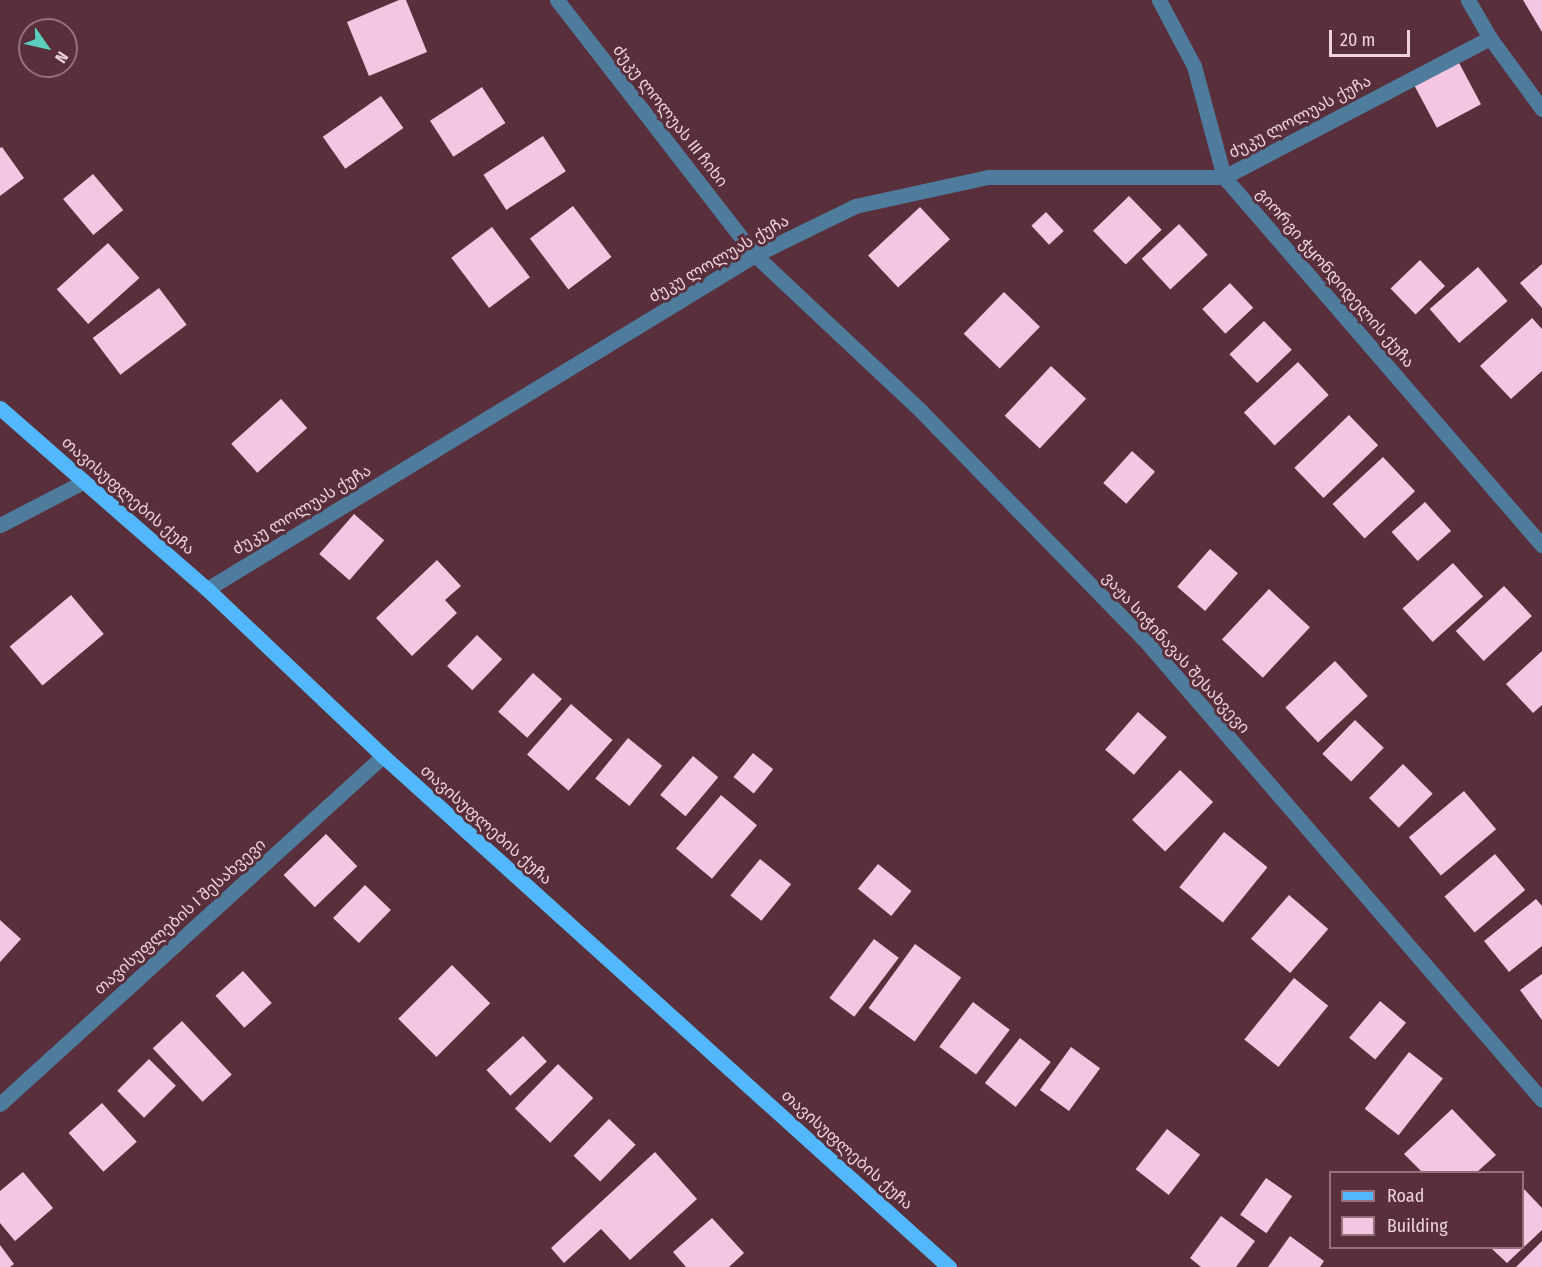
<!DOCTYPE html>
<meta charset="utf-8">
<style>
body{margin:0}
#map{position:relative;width:1542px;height:1267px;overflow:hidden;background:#592f3c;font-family:"Fira Sans Condensed","Noto Sans Georgian",sans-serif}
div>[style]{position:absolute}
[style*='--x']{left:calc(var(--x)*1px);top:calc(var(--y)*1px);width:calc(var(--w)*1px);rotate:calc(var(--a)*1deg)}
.building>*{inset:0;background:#f4c6e2;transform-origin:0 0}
.minor>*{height:15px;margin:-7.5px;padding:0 7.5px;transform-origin:7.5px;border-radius:7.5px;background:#4f7c9d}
.major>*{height:15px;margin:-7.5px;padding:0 7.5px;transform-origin:7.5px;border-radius:7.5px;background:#53b7fb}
span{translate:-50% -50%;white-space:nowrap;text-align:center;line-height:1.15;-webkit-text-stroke:6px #592f3c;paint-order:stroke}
.street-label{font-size:16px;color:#eed3da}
.legend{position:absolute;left:1329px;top:1171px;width:195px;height:78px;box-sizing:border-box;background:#592f3c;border:2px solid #95717b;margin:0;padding:8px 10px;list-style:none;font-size:18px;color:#eed3da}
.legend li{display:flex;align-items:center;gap:12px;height:30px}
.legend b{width:30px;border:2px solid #95717b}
.north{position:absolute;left:18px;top:18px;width:60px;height:60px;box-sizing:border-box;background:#592f3c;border:2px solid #95717b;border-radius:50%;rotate:124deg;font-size:16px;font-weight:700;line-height:24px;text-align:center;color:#eed3da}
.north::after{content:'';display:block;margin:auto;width:21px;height:27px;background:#5bcebc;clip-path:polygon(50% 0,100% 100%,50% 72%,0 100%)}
.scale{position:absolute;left:1329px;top:30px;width:81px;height:27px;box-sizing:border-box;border:3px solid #eed3da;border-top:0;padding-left:8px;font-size:18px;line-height:21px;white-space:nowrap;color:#eed3da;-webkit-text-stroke:4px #592f3c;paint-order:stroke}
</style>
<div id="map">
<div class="building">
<div style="clip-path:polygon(399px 0,406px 0,427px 52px,369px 76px,347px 22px)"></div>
<div style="clip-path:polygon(1523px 0,1542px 0,1542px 32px)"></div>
<div style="left:1458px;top:61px;width:49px;height:50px;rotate:62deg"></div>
<div style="left:482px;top:87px;width:43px;height:62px;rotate:57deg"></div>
<div style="left:381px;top:96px;width:39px;height:71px;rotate:55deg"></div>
<div style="left:543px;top:136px;width:42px;height:71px;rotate:57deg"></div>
<div style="clip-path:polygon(2px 147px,24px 178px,0 196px,0 148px)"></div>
<div style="left:93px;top:174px;width:47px;height:39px;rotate:50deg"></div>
<div style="left:1129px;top:196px;width:47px;height:50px;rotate:46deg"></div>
<div style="left:573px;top:206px;width:64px;height:54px;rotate:53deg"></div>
<div style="left:920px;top:207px;width:44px;height:71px;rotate:47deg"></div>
<div style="left:1046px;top:212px;width:26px;height:20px;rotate:47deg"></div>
<div style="left:1179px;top:224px;width:42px;height:51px;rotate:47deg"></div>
<div style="left:492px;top:227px;width:63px;height:51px;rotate:53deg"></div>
<div style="left:108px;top:243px;width:47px;height:69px;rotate:48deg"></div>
<div style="left:1420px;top:260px;width:36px;height:41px;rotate:46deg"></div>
<div style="clip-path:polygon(1542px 264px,1542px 308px,1520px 283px)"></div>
<div style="left:1478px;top:267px;width:45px;height:64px;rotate:49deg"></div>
<div style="left:1230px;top:283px;width:34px;height:38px;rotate:47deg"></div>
<div style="left:159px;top:288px;width:46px;height:83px;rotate:53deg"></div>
<div style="left:1004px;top:292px;width:50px;height:58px;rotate:44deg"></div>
<div style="clip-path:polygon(1532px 318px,1542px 329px,1542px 371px,1511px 399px,1480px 366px)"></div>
<div style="left:1264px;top:321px;width:40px;height:48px;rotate:46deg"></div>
<div style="left:1298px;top:362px;width:45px;height:74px;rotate:47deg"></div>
<div style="left:1051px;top:366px;width:48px;height:68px;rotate:43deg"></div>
<div style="left:281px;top:399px;width:39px;height:67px;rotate:48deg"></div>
<div style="left:1349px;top:415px;width:42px;height:76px;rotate:46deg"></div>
<div style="left:1132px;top:451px;width:31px;height:43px;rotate:42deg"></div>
<div style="left:1383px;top:457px;width:47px;height:69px;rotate:47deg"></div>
<div style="left:1425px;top:502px;width:39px;height:45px;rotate:48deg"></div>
<div style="left:354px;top:514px;width:40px;height:53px;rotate:41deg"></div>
<div style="left:1210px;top:549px;width:37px;height:50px;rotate:41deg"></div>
<div style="clip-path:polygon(437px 560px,461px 586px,445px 600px,457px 613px,412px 656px,376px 618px)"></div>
<div style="left:1453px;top:563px;width:45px;height:68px;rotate:48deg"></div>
<div style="left:1504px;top:586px;width:41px;height:66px;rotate:47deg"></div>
<div style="left:1269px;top:589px;width:56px;height:69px;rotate:43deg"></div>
<div style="left:71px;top:595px;width:51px;height:80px;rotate:50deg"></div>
<div style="left:477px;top:635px;width:35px;height:43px;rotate:44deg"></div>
<div style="clip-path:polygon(1542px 651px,1542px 705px,1533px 713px,1506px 684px)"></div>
<div style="left:1335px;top:661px;width:48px;height:68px;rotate:47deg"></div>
<div style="left:533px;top:673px;width:39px;height:52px;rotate:42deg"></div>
<div style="left:571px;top:704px;width:55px;height:67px;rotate:41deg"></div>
<div style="left:1138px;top:712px;width:38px;height:50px;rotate:41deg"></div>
<div style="left:1355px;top:720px;width:40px;height:47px;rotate:44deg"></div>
<div style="left:628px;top:738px;width:44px;height:52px;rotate:39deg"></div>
<div style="left:753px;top:753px;width:26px;height:31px;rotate:39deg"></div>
<div style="left:693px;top:756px;width:33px;height:51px;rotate:40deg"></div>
<div style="left:1403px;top:764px;width:42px;height:48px;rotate:45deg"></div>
<div style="left:1180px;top:770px;width:46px;height:69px;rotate:44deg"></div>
<div style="left:1464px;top:791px;width:50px;height:72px;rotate:50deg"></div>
<div style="left:721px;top:795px;width:47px;height:70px;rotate:40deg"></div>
<div style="left:1224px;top:832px;width:56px;height:71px;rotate:39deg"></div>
<div style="left:326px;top:834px;width:45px;height:59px;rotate:46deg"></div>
<div style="left:1495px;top:854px;width:47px;height:66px;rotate:50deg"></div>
<div style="left:760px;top:859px;width:40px;height:47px;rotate:39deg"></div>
<div style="left:878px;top:864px;width:43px;height:32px;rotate:39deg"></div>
<div style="left:365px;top:885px;width:36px;height:46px;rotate:44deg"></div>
<div style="left:1289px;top:895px;width:52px;height:58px;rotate:41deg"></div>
<div style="clip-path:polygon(1536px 899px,1542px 906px,1542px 946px,1509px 972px,1484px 941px)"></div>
<div style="clip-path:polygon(0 920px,21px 939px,0 962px)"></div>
<div style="left:874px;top:939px;width:31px;height:74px;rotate:37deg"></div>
<div style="left:915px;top:944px;width:57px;height:79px;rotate:36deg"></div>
<div style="left:452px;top:965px;width:54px;height:76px;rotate:45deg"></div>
<div style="left:243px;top:971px;width:43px;height:37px;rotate:48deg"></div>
<div style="clip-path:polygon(1542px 974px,1542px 1020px,1520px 990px)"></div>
<div style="left:1294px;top:978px;width:44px;height:79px;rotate:39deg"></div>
<div style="left:1380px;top:1001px;width:34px;height:48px;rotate:40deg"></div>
<div style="left:973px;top:1002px;width:46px;height:56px;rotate:37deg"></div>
<div style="left:182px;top:1021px;width:73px;height:40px;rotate:47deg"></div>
<div style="left:523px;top:1036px;width:35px;height:50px;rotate:47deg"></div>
<div style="left:1020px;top:1038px;width:39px;height:57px;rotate:38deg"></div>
<div style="left:1071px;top:1047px;width:36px;height:53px;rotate:36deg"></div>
<div style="left:1409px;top:1052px;width:43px;height:72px;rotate:38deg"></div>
<div style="left:149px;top:1059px;width:38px;height:45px;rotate:45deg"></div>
<div style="left:558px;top:1064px;width:49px;height:62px;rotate:44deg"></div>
<div style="left:102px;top:1103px;width:52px;height:45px;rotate:48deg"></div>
<div style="clip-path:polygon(1452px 1109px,1496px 1155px,1477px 1172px,1422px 1172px,1404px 1154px)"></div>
<div style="left:609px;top:1119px;width:37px;height:51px;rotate:44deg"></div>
<div style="left:1167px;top:1129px;width:42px;height:51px;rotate:38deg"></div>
<div style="clip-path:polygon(655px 1152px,697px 1199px,630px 1260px,601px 1229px,564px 1263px,551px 1248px)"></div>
<div style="clip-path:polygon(23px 1172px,53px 1208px,15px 1241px,0 1223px,0 1191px)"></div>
<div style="left:1266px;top:1178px;width:32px;height:45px;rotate:35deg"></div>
<div style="clip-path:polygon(1522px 1187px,1542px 1208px,1542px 1230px,1507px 1263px,1491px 1248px,1522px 1248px)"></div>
<div style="clip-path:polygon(1221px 1216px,1255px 1241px,1236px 1267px,1201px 1267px,1190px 1258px)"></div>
<div style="clip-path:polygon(712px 1218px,744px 1253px,729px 1267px,686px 1267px,673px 1252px)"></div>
<div style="clip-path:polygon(1290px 1236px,1324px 1261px,1320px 1267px,1268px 1267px)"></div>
<div style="clip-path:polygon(1542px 1241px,1542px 1267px,1516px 1267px)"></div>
<div style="clip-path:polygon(0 1245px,14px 1264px,10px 1267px,0 1267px)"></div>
</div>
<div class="minor">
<div style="--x:557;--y:0;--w:323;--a:52.2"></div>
<div style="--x:755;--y:255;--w:228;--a:43.2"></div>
<div style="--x:921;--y:411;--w:327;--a:45.7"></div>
<div style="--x:1149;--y:645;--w:601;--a:49.18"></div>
<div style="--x:1159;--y:0;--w:75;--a:62.1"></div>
<div style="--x:1194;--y:66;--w:115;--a:74.9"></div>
<div style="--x:1224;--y:177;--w:487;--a:49.2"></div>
<div style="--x:1490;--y:38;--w:88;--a:53.8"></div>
<div style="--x:0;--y:525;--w:93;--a:-27.4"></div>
<div style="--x:207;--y:589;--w:642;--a:-31.36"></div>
<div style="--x:755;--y:255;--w:111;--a:-26.1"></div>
<div style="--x:855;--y:206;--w:136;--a:-12.3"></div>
<div style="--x:988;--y:177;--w:236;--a:0"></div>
<div style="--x:1224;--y:177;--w:300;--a:-27.6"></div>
<div style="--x:1490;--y:38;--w:44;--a:-120.1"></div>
<div style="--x:0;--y:1104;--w:517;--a:-42.26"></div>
</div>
<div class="major">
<div style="--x:0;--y:408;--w:275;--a:41.2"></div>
<div style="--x:207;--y:589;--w:243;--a:43.5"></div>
<div style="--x:383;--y:756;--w:763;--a:42.08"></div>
</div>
<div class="street-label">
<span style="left:670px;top:116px;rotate:52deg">ძუკუ ლოლუას III ჩიხი</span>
<span style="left:1300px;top:117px;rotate:-28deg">ძუკუ ლოლუას ქუჩა</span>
<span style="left:719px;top:259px;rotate:-30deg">ძუკუ ლოლუას ქუჩა</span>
<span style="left:1335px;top:278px;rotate:49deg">გიორგი ჭყონდიდელის ქუჩა</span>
<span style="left:128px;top:496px;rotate:41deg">თავისუფლების ქუჩა</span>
<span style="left:302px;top:510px;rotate:-31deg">ძუკუ ლოლუას ქუჩა</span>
<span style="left:1176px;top:653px;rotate:48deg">ვაჟა სიჭინავას შესახვევი</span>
<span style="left:486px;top:825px;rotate:42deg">თავისუფლების ქუჩა</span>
<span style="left:180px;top:917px;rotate:-42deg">თავისუფლების I შესახვევი</span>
<span style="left:847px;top:1150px;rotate:42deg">თავისუფლების ქუჩა</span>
</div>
<ul class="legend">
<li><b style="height:8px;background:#53b7fb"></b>Road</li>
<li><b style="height:16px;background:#f4c6e2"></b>Building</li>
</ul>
<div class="north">N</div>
<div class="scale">20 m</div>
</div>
